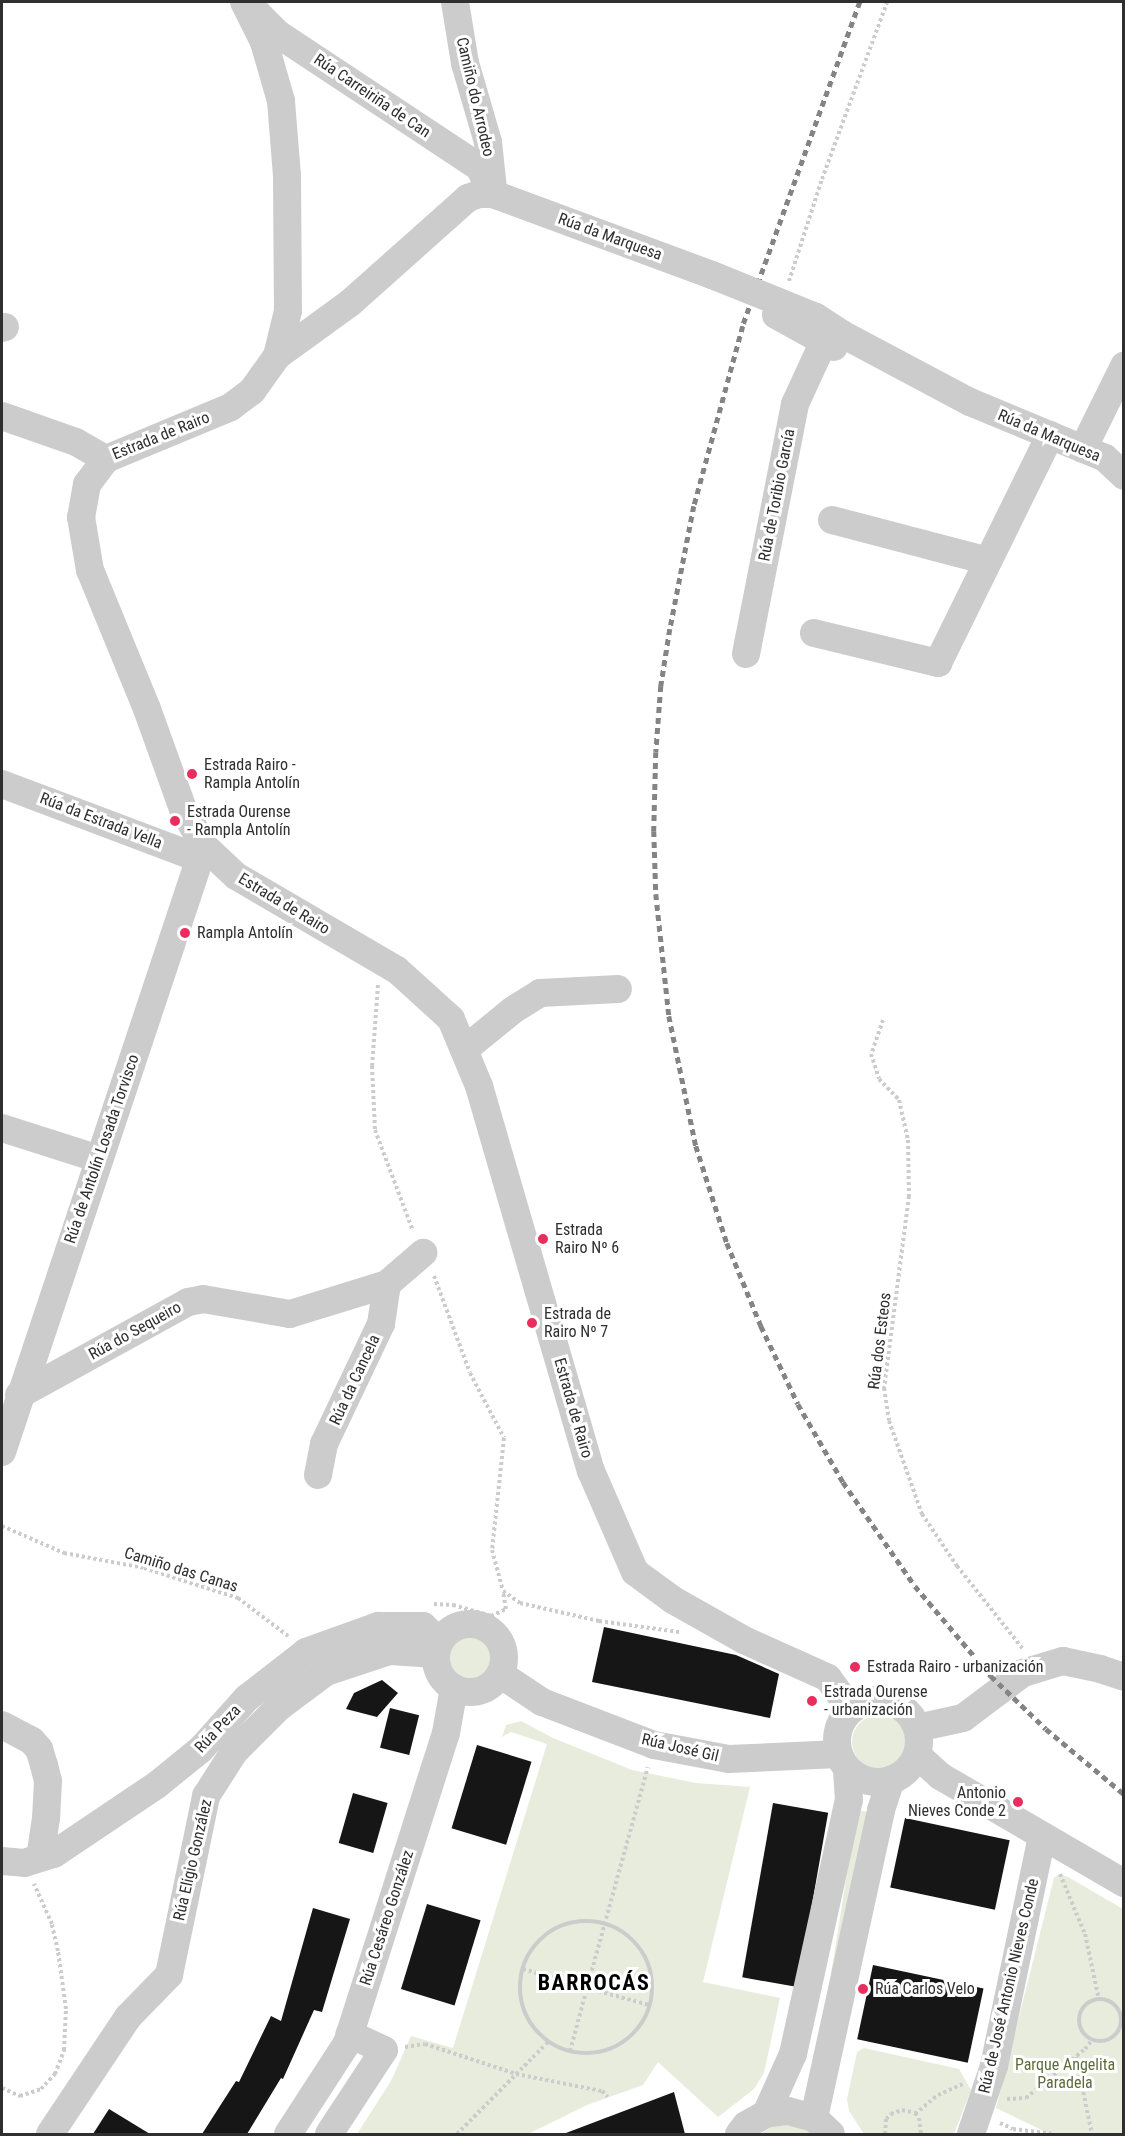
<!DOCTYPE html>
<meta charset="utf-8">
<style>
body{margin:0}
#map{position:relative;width:1125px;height:2136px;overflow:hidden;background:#fff;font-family:"Roboto Condensed",sans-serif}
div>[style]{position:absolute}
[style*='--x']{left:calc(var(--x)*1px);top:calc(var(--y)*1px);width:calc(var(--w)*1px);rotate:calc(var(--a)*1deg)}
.green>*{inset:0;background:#e8ecdc;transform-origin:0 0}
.round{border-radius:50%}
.building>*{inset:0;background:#161616;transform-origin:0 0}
.path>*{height:4px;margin-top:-2px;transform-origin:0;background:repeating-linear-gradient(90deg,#ccc 0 3px,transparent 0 6px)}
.path>.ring{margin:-2px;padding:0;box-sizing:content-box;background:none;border:4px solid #ccc;border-radius:50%}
.minor>*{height:28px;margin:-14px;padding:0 14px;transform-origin:14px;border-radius:14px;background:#ccc}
.minor>.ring{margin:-14px;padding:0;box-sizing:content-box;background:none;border:28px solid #ccc;border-radius:50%}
.rail>*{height:4.5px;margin-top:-2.25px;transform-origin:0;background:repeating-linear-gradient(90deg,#848484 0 6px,transparent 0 10.5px)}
.minor-bridge>*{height:28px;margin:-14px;padding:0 14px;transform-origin:14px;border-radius:14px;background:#ccc}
.dots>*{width:16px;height:16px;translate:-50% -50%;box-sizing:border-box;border:3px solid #fff;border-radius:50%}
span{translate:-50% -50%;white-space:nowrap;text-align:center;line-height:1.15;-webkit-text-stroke:6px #fff;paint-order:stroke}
.street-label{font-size:16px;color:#2f2f2f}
.poi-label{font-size:16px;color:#2f2f2f}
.left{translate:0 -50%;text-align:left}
.right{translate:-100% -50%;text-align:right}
.park-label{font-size:16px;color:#5b6c3b}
.district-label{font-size:22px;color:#000;font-weight:700;letter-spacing:1.5px}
.frame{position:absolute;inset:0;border:3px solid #2f2f2f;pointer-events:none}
</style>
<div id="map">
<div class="green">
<div class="round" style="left:447px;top:1634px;width:46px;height:46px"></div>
<div class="round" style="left:852px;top:1715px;width:54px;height:54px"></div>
<div style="clip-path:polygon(521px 1721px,553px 1738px,632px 1770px,696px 1783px,750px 1787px,703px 1982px,780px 1998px,764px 2073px,754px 2089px,718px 2117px,658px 2062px,643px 2085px,587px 2105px,528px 2134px,357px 2134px,391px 2081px,411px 2036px,453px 2048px,547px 1744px,511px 1732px,502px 1737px,506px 1725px)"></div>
<div style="left:857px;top:1810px;width:12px;height:288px;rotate:9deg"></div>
<div style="clip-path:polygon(1059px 1874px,1068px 1877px,1123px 1909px,1123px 2134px,1050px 2134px,996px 2108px,1054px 1878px)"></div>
<div style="clip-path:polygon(864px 2048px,959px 2069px,971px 2090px,954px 2134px,864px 2134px,849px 2111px,847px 2099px,857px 2052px)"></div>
<div style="clip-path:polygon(787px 2125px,802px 2127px,816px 2134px,760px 2134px,772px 2127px)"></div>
</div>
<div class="building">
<div style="clip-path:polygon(604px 1627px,736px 1655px,779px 1674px,770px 1718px,592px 1682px)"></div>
<div style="clip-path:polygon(382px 1680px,398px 1693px,377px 1717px,346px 1709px,354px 1693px)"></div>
<div style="left:390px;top:1708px;width:30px;height:41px;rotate:14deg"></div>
<div style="left:477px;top:1745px;width:57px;height:87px;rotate:17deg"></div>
<div style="left:353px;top:1793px;width:36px;height:52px;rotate:16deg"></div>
<div style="left:773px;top:1803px;width:56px;height:177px;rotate:10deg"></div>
<div style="left:905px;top:1818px;width:107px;height:71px;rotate:12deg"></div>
<div style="left:427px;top:1904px;width:56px;height:89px;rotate:17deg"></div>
<div style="clip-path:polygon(313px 1908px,350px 1919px,322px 2012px,314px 2010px,283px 2079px,281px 2078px,247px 2134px,202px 2134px,236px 2081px,239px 2082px,271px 2016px,281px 2021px)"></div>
<div style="left:873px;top:1965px;width:113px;height:76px;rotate:12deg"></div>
<div style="clip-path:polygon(674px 2092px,685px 2134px,566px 2134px,566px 2133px)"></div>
<div style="clip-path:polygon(109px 2109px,150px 2134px,93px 2134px)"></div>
</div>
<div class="path">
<div style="--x:789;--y:281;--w:107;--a:-72.1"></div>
<div style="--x:822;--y:179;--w:189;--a:-69.8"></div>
<div style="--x:378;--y:985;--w:81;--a:94.2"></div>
<div style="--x:372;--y:1066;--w:64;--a:87.3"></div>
<div style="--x:375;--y:1130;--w:108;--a:69.4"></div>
<div style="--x:883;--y:1020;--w:36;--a:109"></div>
<div style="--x:871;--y:1054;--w:26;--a:72"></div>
<div style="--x:879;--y:1079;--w:29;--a:46"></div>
<div style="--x:899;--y:1100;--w:41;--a:77.3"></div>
<div style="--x:908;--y:1140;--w:56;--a:89"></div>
<div style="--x:909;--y:1196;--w:194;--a:97.4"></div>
<div style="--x:884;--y:1388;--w:33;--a:81"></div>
<div style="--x:889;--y:1421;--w:99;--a:70.5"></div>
<div style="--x:922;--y:1514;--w:63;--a:56.1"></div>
<div style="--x:957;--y:1566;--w:106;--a:51.5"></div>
<div style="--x:434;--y:1276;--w:103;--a:69.6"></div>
<div style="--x:470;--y:1373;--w:73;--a:62.4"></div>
<div style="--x:504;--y:1438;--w:113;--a:96.1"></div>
<div style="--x:492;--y:1550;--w:42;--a:75"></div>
<div style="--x:503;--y:1591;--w:21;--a:35"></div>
<div style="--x:520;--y:1603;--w:81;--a:12.8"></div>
<div style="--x:599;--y:1621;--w:81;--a:7.8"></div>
<div style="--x:2;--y:1526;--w:68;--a:23.5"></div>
<div style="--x:64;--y:1553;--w:81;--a:10.6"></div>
<div style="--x:144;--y:1568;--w:99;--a:17.7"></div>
<div style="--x:238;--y:1598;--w:63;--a:37.2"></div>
<div style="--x:434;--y:1604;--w:19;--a:3"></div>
<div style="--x:453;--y:1605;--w:40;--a:16"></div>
<div style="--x:491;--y:1616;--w:17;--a:-25"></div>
<div style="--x:506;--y:1609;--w:17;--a:-100"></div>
<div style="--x:1060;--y:1874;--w:65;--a:67.4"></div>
<div style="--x:1085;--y:1934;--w:67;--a:78"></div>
<div class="ring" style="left:520px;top:1921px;width:128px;height:128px"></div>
<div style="--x:523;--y:1969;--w:67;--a:16.5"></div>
<div style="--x:587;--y:1988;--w:229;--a:-74.6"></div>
<div class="ring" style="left:1079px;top:1999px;width:38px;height:38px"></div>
<div style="--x:405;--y:2047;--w:20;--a:-9"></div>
<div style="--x:425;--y:2044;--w:96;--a:18.2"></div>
<div style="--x:516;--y:2074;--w:88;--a:11.2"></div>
<div style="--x:602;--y:2091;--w:8;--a:45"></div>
<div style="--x:570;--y:2051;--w:65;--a:-74.9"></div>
<div style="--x:587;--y:1988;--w:64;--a:15.3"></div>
<div style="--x:1076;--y:2057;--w:79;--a:78.3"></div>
<div style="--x:2;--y:2088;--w:20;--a:24"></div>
<div style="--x:20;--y:2096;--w:22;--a:-18"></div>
<div style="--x:41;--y:2089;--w:21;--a:-47"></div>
<div style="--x:55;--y:2074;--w:26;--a:-69"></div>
<div style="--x:64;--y:2050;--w:41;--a:-87.2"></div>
<div style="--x:66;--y:2009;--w:59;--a:-97.9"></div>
<div style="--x:58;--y:1951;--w:28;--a:-103"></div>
<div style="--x:52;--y:1924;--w:44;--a:-114.2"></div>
<div style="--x:1007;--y:2099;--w:19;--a:-3"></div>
<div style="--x:1026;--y:2098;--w:77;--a:-39.7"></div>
<div style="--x:1085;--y:2049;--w:11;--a:-52"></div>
<div style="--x:915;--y:2114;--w:30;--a:-40"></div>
<div style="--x:938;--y:2095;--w:27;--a:-24"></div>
<div style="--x:1000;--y:2123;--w:14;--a:25"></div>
<div style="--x:1013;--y:2129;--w:39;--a:7"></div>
<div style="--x:457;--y:2134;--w:131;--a:-45.3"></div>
<div style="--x:885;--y:2134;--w:15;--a:-86"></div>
<div style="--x:886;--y:2119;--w:7;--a:-45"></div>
<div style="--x:891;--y:2114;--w:12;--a:-20"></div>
<div style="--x:902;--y:2110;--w:13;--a:13"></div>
<div style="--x:915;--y:2113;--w:6;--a:51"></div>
<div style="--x:919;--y:2118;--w:16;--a:83"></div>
</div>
<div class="minor">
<div style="--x:244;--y:2;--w:45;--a:63.4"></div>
<div style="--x:264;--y:42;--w:61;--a:73.9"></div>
<div style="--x:281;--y:101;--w:74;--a:85.4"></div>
<div style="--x:287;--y:175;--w:136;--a:89.6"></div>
<div style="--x:288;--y:311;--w:46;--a:103.7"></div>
<div style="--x:277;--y:356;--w:43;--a:125.5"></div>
<div style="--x:252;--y:391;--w:26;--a:143"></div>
<div style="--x:231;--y:407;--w:135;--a:157.4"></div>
<div style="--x:106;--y:459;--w:31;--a:127"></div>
<div style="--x:87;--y:484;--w:34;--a:100"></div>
<div style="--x:81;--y:517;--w:54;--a:80.4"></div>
<div style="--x:90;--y:570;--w:150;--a:67.7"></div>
<div style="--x:147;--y:709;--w:106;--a:70.2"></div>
<div style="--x:183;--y:809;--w:43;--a:60.4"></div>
<div style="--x:204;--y:846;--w:44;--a:43.2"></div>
<div style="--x:236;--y:876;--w:186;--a:30.3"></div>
<div style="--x:397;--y:970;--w:73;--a:42.2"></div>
<div style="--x:451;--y:1019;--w:73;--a:67.3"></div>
<div style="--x:479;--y:1086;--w:401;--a:73.8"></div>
<div style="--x:591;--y:1471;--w:110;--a:66.5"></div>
<div style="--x:635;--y:1572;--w:47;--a:36.4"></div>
<div style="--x:673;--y:1600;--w:81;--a:29.4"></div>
<div style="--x:744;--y:1640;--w:92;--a:24.3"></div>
<div style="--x:828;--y:1678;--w:39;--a:54"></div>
<div style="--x:455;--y:2;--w:62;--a:80.7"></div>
<div style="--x:465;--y:63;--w:82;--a:73.8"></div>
<div style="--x:488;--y:142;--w:47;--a:83.9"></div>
<div style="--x:255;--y:11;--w:33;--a:45"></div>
<div style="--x:278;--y:34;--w:241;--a:33.5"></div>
<div style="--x:479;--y:167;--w:30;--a:63"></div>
<div style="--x:776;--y:315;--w:66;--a:28.9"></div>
<div style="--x:816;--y:317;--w:31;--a:33"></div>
<div style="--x:842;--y:334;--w:145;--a:28"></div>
<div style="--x:970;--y:402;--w:146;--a:22.5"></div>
<div style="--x:1105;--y:458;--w:26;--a:43"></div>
<div style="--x:2;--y:328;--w:3;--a:-18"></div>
<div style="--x:277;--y:356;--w:90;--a:-36"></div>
<div style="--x:350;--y:303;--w:158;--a:-41.7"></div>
<div style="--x:468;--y:198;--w:12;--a:-20"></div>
<div style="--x:479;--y:194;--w:14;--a:0"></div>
<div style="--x:493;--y:194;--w:233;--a:20.3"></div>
<div style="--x:2;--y:416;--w:78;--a:19.4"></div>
<div style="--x:76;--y:442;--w:34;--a:30"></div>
<div style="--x:1083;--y:449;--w:93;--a:-63.7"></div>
<div style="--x:832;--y:520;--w:161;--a:14.7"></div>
<div style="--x:814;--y:633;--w:128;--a:13.6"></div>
<div style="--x:938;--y:663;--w:254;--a:-63.8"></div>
<div style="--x:746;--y:654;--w:255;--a:-78.9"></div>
<div style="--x:795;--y:404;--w:69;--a:-65.3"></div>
<div style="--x:2;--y:784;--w:212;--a:20.7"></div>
<div style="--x:464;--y:1050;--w:63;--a:-39.2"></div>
<div style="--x:513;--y:1010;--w:32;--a:-32"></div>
<div style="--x:540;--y:993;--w:78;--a:-2.9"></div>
<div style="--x:2;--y:1128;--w:102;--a:17.7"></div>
<div style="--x:19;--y:1395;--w:193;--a:-28.8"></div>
<div style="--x:188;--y:1302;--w:15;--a:-11"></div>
<div style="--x:203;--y:1299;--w:88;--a:9.8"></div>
<div style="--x:290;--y:1314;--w:102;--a:-17.2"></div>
<div style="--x:387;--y:1284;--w:48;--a:-40.7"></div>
<div style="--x:2;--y:1452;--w:639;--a:-71.57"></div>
<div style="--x:318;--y:1475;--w:32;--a:-79"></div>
<div style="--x:324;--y:1444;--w:133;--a:-64.6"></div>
<div style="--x:381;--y:1324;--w:40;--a:-81.5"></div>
<div class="ring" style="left:436px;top:1624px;width:40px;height:40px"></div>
<div style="--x:500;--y:1674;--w:50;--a:33.7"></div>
<div style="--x:542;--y:1702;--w:120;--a:21"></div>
<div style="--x:654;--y:1745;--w:76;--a:10.6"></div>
<div style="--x:729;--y:1759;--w:110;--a:-2.6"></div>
<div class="ring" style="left:837px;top:1700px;width:54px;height:54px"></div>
<div style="--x:2;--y:1725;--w:34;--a:28"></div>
<div style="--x:32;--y:1741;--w:11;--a:49"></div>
<div style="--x:39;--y:1749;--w:17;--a:73"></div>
<div style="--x:44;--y:1765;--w:16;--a:76"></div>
<div style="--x:48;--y:1781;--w:37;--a:93"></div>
<div style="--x:46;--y:1818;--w:40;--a:98.5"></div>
<div style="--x:917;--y:1728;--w:47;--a:-12.3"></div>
<div style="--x:963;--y:1718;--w:75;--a:-36.9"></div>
<div style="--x:1023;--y:1673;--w:42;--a:-16.7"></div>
<div style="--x:1063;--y:1661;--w:38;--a:12"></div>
<div style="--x:1100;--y:1669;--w:25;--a:18"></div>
<div style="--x:918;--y:1756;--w:30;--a:42"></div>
<div style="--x:940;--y:1776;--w:213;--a:30.2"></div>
<div style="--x:2;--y:1861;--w:22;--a:5"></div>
<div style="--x:24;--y:1863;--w:31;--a:-17"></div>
<div style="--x:54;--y:1854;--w:125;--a:-33.9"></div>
<div style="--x:158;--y:1784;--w:55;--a:-39.1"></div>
<div style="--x:201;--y:1749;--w:69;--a:-48"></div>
<div style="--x:247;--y:1698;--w:75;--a:-37.9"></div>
<div style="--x:306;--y:1652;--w:77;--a:-19.9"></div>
<div style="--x:378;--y:1626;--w:45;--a:0"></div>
<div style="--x:423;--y:1626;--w:23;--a:43"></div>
<div style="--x:766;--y:2114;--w:66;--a:-65.8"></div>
<div style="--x:793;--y:2054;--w:260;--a:-77.6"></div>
<div style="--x:849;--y:1800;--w:32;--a:-94"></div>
<div style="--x:814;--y:2118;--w:315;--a:-77.7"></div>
<div style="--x:881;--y:1810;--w:32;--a:-72"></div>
<div style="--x:50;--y:2134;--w:141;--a:-56.3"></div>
<div style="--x:128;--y:2017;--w:59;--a:-45.7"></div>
<div style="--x:169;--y:1975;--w:183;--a:-78.3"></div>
<div style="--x:206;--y:1796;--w:52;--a:-57.5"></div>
<div style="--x:234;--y:1752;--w:64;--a:-45"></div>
<div style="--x:279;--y:1707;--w:59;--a:-36.7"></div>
<div style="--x:326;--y:1672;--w:67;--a:-18.2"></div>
<div style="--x:390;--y:1651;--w:46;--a:3.7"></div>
<div style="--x:288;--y:2134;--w:108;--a:-57"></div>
<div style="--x:347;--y:2043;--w:325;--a:-72.3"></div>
<div style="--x:446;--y:1733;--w:46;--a:-79.9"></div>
<div style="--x:329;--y:2134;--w:100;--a:-56.8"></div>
<div style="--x:384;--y:2050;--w:38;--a:-155"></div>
<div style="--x:739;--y:2134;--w:11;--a:-52"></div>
<div style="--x:746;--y:2125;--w:23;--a:-29"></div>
<div style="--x:766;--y:2114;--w:22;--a:-8"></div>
<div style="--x:788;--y:2111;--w:27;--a:15"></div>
<div style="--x:814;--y:2118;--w:23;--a:43"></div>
<div style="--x:971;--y:2134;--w:72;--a:-71.3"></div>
<div style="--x:994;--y:2066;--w:235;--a:-78.2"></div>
</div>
<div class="rail">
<div style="--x:860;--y:2;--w:344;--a:109.9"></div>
<div style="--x:743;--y:326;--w:187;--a:105.2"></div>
<div style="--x:694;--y:506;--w:125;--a:101"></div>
<div style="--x:670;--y:629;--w:58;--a:99"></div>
<div style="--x:661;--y:686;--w:66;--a:94.3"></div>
<div style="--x:656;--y:752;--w:79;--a:91.5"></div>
<div style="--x:654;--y:831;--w:63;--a:88.2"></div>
<div style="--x:656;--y:894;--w:123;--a:83.9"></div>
<div style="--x:669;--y:1016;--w:133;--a:78.3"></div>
<div style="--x:696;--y:1146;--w:102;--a:72.3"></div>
<div style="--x:727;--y:1243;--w:90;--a:67.7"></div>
<div style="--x:761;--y:1326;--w:86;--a:64.6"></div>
<div style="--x:798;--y:1404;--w:90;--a:60"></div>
<div style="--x:843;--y:1482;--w:126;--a:55.3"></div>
<div style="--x:915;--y:1586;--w:118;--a:49.8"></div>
<div style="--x:991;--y:1676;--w:76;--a:43.9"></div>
<div style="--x:1046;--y:1729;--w:102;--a:39.8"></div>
</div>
<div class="minor-bridge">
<div style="--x:712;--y:275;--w:112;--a:22"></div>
</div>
<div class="dots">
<div style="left:192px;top:774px;background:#e92e5e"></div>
<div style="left:175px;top:821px;background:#e92e5e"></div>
<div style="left:185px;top:933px;background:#e92e5e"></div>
<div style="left:543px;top:1239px;background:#e92e5e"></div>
<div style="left:532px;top:1323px;background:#e92e5e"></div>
<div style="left:855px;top:1667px;background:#e92e5e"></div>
<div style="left:812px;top:1701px;background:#e92e5e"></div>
<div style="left:1018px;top:1802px;background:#e92e5e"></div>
<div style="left:863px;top:1989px;background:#e92e5e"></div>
</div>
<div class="street-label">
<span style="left:372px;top:96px;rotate:34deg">Rúa Carreiriña de Can</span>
<span style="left:475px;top:97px;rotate:77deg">Camiño do Arrodeo</span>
<span style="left:610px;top:237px;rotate:20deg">Rúa da Marquesa</span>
<span style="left:161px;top:436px;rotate:-22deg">Estrada de Rairo</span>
<span style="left:1049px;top:436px;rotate:23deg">Rúa da Marquesa</span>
<span style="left:777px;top:495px;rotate:-79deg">Rúa de Toribio García</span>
<span style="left:101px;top:821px;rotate:21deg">Rúa da Estrada Vella</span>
<span style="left:284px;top:904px;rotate:31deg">Estrada de Rairo</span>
<span style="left:102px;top:1149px;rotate:-71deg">Rúa de Antolín Losada Torvisco</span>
<span style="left:135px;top:1331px;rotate:-29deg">Rúa do Sequeiro</span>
<span style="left:880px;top:1341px;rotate:-83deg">Rúa dos Esteos</span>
<span style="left:355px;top:1380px;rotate:-65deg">Rúa da Cancela</span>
<span style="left:573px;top:1408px;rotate:74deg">Estrada de Rairo</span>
<span style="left:181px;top:1570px;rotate:17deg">Camiño das Canas</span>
<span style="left:218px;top:1729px;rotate:-47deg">Rúa Peza</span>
<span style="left:680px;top:1748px;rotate:13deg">Rúa José Gil</span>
<span style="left:193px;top:1860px;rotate:-77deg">Rúa Eligio González</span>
<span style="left:387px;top:1918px;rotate:-72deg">Rúa Cesáreo González</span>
<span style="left:1009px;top:1986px;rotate:-77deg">Rúa de José Antonio Nieves Conde</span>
</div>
<div class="poi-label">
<span class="left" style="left:204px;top:774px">Estrada Rairo -<br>Rampla Antolín</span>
<span class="left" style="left:187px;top:821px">Estrada Ourense<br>- Rampla Antolín</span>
<span class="left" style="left:197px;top:933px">Rampla Antolín</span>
<span class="left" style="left:555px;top:1239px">Estrada<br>Rairo Nº 6</span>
<span class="left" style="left:544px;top:1323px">Estrada de<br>Rairo Nº 7</span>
<span class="left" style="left:867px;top:1667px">Estrada Rairo - urbanización</span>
<span class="left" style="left:824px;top:1701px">Estrada Ourense<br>- urbanización</span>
<span class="right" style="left:1006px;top:1802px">Antonio<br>Nieves Conde 2</span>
<span class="left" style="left:875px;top:1989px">Rúa Carlos Velo</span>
</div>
<div class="park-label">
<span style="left:1065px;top:2074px">Parque Angelita<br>Paradela</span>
</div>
<div class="district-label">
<span style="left:594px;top:1983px">BARROCÁS</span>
</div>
<div class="frame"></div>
</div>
